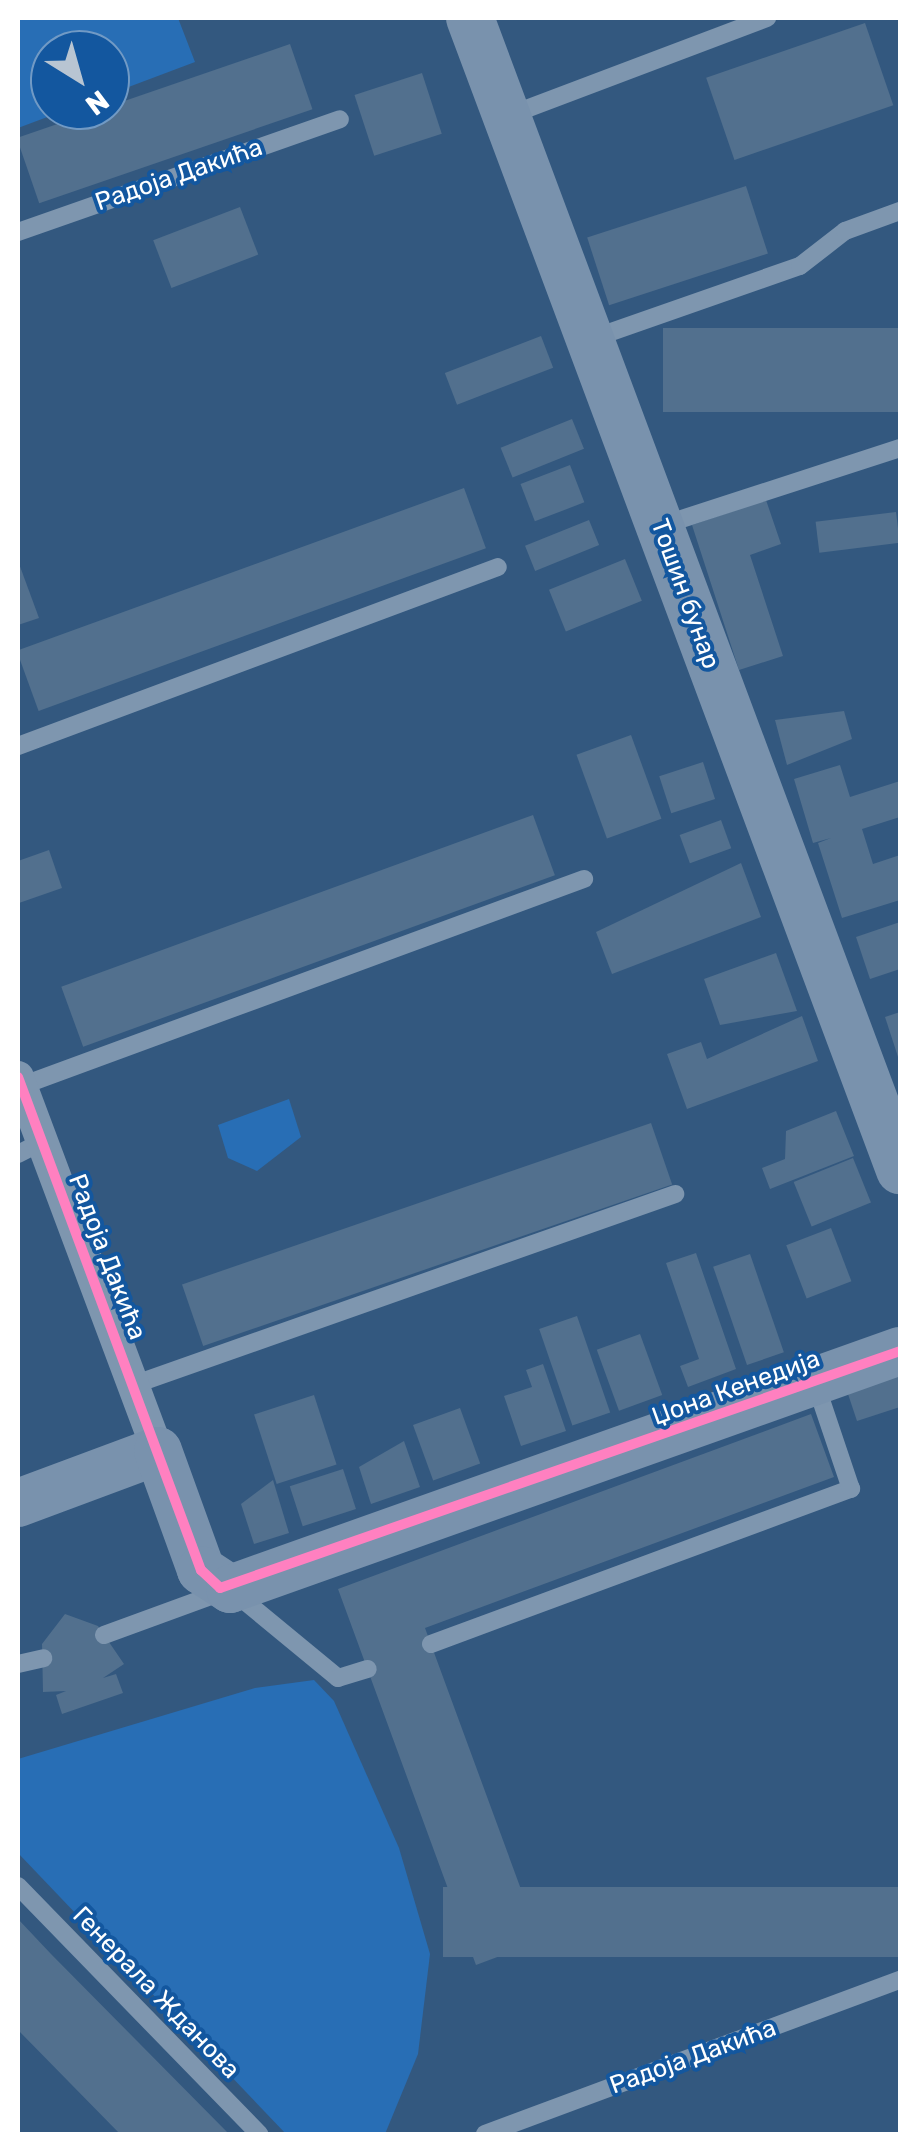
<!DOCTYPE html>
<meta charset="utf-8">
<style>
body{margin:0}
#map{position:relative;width:918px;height:2152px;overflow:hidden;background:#33587f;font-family:Rubik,sans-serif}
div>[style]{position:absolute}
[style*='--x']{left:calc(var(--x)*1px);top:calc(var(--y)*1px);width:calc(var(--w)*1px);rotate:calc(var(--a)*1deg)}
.green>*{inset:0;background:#286eb5}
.building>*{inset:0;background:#52708e;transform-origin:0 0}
.lane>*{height:18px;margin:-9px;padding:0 9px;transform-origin:9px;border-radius:9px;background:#7e96af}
.street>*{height:32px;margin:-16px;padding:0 16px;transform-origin:16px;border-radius:16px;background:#7e96af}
.secondary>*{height:48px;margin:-24px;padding:0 24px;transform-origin:24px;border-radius:24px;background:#7992ad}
.cycleway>*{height:10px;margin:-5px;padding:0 5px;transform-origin:5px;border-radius:5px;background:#ff80c0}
span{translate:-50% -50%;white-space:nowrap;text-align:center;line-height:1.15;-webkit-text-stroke:8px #13579f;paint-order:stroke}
.street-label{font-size:25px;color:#fff}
.frame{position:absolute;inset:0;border:20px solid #fff;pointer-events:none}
.north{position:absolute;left:30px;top:30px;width:100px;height:100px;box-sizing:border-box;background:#13579f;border:2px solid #719ac5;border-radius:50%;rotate:143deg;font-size:28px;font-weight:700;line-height:40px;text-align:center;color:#fff}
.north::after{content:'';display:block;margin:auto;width:35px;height:45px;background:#b8c5d2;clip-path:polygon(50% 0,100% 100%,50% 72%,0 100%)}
</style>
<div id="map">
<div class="green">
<div style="clip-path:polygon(18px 18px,178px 18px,195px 62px,110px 94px,110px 50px,50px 50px,50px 110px,66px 110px,18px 128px)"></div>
<div style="clip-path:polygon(289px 1099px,301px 1137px,257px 1171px,228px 1158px,218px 1125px)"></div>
<div style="clip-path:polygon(314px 1680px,334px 1701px,399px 1848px,430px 1954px,418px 2054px,385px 2134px,286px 2134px,18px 1853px,18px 1759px,255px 1688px)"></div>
</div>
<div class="building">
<div style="left:865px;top:23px;width:87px;height:168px;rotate:71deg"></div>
<div style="left:290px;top:44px;width:69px;height:289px;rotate:71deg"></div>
<div style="left:422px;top:73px;width:64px;height:71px;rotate:72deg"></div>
<div style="left:746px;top:186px;width:71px;height:167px;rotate:72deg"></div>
<div style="left:240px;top:207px;width:51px;height:93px;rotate:69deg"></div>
<div style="left:900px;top:328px;width:84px;height:237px;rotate:90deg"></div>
<div style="left:541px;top:336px;width:34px;height:103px;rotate:69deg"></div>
<div style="left:572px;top:419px;width:32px;height:77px;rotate:68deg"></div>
<div style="left:570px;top:465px;width:40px;height:53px;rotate:69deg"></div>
<div style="left:464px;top:488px;width:64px;height:476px;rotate:70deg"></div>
<div style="clip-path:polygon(766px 500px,781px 544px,750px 555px,783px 656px,739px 670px,692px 525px)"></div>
<div style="left:896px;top:512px;width:31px;height:81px;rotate:83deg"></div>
<div style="left:589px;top:520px;width:27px;height:69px;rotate:68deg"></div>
<div style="left:625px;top:559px;width:45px;height:82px;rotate:68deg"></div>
<div style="clip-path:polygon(18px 561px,39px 618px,18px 625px)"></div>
<div style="clip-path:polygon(844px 711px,852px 739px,787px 765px,775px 720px)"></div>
<div style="left:631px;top:735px;width:89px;height:58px;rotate:70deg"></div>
<div style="left:703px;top:762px;width:39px;height:46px;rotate:72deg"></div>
<div style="clip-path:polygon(840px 765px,850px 797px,900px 781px,900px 817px,862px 829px,873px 864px,900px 855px,900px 900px,842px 918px,818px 843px,831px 838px,813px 843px,794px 779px)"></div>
<div style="left:533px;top:815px;width:64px;height:502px;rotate:70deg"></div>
<div style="left:721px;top:820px;width:30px;height:44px;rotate:70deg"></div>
<div style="clip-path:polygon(49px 850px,62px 888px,19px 903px,18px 861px)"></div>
<div style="clip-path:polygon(741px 863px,761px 917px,612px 974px,596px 932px)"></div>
<div style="clip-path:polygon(900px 922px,900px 969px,870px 979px,856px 937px)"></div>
<div style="clip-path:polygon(776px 953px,797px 1011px,720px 1025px,704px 979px)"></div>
<div style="clip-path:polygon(900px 1012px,900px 1063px,885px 1017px)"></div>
<div style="clip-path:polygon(802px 1016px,818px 1061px,687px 1109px,667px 1054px,701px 1042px,707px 1059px)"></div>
<div style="clip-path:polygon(836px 1111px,854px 1156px,770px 1189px,762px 1168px,785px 1159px,786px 1131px)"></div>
<div style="left:651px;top:1123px;width:65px;height:496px;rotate:71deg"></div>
<div style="left:853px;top:1158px;width:48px;height:64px;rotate:68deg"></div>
<div style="left:831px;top:1228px;width:57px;height:48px;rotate:69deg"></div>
<div style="clip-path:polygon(696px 1253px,736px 1369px,688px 1387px,680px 1366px,699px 1359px,666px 1263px)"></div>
<div style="left:750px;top:1254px;width:104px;height:39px;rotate:71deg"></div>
<div style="left:577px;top:1316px;width:102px;height:40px;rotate:71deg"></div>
<div style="left:640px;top:1334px;width:65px;height:46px;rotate:70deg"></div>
<div style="clip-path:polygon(543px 1364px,566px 1431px,521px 1446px,504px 1396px,532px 1387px,526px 1370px)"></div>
<div style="clip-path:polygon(900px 1370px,900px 1407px,857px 1421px,846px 1388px)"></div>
<div style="left:314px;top:1395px;width:73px;height:63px;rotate:72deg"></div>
<div style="left:460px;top:1408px;width:59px;height:50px;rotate:70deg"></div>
<div style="clip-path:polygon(811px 1414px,834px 1477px,425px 1628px,540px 1941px,476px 1965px,338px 1589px)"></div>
<div style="clip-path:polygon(404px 1441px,420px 1487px,371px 1504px,359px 1467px)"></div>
<div style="left:343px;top:1469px;width:42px;height:56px;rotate:72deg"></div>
<div style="clip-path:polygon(273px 1480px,289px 1533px,254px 1544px,241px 1504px)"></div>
<div style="clip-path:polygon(65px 1614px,98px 1626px,124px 1664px,103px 1678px,116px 1674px,123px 1693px,62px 1714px,56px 1695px,66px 1691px,43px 1692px,42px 1644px)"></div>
<div style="left:900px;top:1887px;width:70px;height:457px;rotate:90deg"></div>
<div style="clip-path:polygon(18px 1919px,51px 1954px,229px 2134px,120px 2134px,18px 2030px)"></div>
</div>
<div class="lane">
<div style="--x:510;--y:115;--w:275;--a:-20.7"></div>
<div style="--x:18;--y:232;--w:341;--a:-19.3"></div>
<div style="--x:591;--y:339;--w:221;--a:-19.3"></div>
<div style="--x:800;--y:266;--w:57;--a:-37.9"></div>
<div style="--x:845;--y:231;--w:59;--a:-20"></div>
<div style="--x:660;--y:526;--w:252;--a:-18"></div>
<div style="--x:18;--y:746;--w:512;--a:-20.45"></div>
<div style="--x:21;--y:1086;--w:600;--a:-20.19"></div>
<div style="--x:18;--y:1154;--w:27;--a:-27"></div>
<div style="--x:133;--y:1385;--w:575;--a:-19.41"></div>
<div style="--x:104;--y:1635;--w:134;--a:-20.1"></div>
<div style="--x:230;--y:1589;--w:140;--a:39.5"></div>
<div style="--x:338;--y:1678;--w:31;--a:-17"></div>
<div style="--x:431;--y:1644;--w:448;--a:-20.3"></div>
<div style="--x:851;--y:1489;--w:113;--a:-108.6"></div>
<div style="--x:18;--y:1664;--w:26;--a:-13"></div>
<div style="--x:18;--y:1886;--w:346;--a:45.8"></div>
<div style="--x:485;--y:2134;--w:443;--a:-20.4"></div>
</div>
<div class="street">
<div style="--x:18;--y:1077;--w:399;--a:69.5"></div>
</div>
<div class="secondary">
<div style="--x:470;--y:18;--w:1230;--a:69.53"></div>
<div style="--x:18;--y:1503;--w:149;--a:-20.4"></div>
<div style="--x:158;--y:1451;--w:127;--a:70.1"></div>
<div style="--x:201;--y:1570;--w:35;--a:33"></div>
<div style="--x:230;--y:1589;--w:711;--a:-19.56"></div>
</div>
<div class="cycleway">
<div style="--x:18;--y:1077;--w:526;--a:69.64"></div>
<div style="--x:201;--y:1570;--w:26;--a:43"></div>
<div style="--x:220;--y:1588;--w:720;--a:-19.21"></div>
</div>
<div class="street-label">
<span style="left:179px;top:175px;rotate:-19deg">Радоја Дакића</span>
<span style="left:685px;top:594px;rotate:70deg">Тошин бунар</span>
<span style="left:107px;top:1257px;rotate:69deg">Радоја Дакића</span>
<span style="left:736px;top:1388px;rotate:-20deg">Џона Кенедија</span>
<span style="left:156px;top:1993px;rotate:46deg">Генерала Жданова</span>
<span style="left:693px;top:2057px;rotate:-20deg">Радоја Дакића</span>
</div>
<div class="frame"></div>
<div class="north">N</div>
</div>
